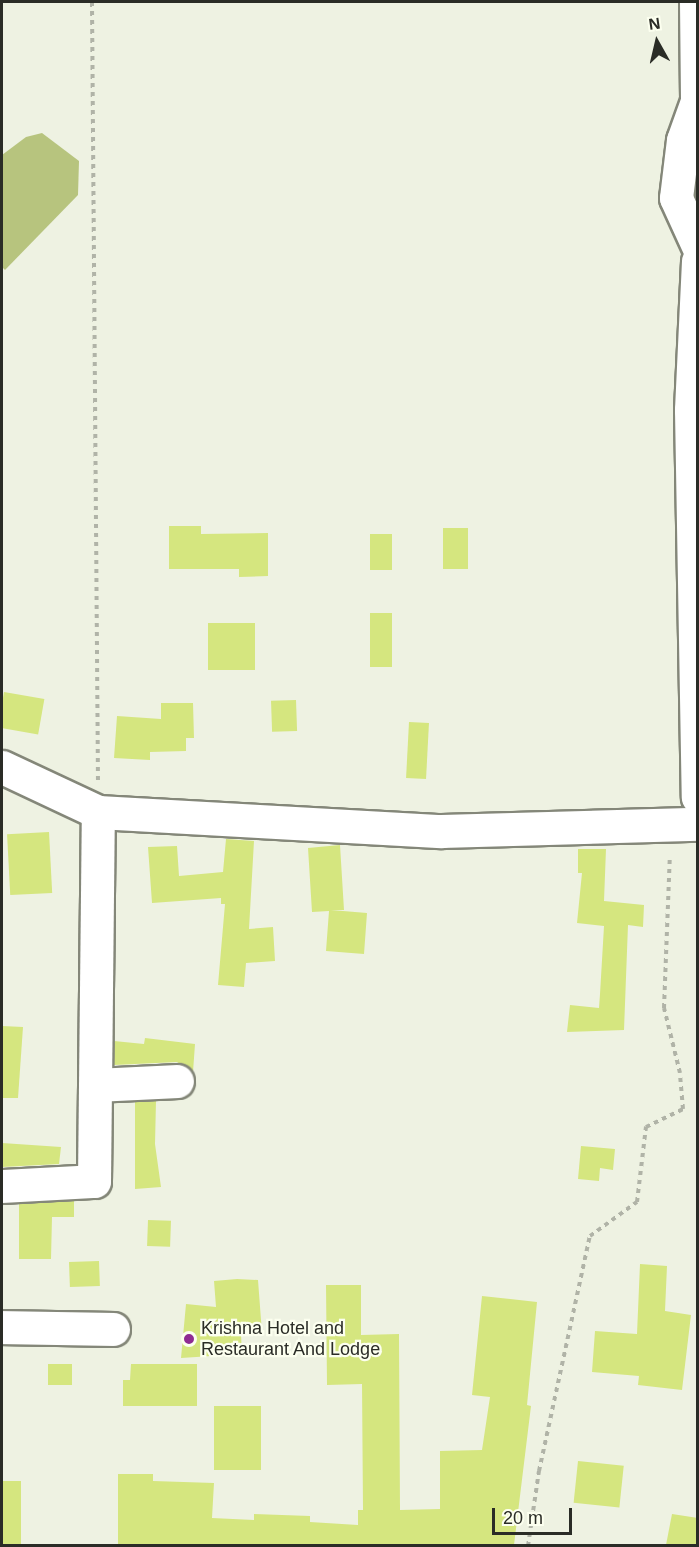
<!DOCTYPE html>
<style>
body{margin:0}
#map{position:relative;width:699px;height:1547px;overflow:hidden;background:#eef2e2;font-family:Arial,sans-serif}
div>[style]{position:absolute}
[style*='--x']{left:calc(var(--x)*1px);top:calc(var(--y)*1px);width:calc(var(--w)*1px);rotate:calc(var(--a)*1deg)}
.green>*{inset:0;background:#b7c47e}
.building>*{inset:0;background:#d5e67f;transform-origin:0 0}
.path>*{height:4px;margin-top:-2px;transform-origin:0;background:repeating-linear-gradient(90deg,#b0b3a7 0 4.5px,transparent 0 9px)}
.roads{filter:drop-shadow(2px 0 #848779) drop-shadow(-2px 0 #848779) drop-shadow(0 2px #848779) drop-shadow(0 -2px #848779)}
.minor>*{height:33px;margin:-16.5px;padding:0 16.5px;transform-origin:16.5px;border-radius:16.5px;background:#fff}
.dots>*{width:16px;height:16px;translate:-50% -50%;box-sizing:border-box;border:3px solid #fcffef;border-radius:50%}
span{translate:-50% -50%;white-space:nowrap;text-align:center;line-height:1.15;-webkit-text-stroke:4.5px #fcffef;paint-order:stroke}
.poi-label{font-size:18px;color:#2a2c26}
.left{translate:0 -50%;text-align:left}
.frame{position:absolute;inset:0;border:3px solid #2a2c26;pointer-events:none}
.north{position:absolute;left:627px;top:12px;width:60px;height:60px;-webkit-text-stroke:4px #fcffef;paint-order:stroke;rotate:352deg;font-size:16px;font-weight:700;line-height:24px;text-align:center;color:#2a2c26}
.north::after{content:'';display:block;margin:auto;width:21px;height:27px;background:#2a2c26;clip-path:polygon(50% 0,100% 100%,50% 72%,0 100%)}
.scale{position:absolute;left:492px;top:1508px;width:80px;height:27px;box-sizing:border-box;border:3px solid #2a2c26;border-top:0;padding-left:8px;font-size:18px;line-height:21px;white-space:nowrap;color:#2a2c26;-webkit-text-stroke:4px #fcffef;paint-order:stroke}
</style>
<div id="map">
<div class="green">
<div style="clip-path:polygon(42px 133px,79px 161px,78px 195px,5px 270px,2px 267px,2px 155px,26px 137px)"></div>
</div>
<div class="building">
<div style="clip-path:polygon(169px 526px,201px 526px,201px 534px,268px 533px,268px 576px,239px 577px,239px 569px,169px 569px)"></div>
<div style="left:443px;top:528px;width:25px;height:41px"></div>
<div style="left:370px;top:534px;width:22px;height:36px"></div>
<div style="left:370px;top:613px;width:22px;height:54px"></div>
<div style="left:208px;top:623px;width:47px;height:47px"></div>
<div style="left:4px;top:692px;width:41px;height:36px;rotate:10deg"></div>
<div style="left:296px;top:700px;width:31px;height:25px;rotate:88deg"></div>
<div style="clip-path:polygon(161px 703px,193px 703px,194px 738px,186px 738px,186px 751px,150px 752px,150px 760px,114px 758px,117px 716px,161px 719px)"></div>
<div style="left:409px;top:722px;width:20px;height:56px;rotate:3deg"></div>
<div style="left:49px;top:832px;width:61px;height:42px;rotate:87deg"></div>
<div style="clip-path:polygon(226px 839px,254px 841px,249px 929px,273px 927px,275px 961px,246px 963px,244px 987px,218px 985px,225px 904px,221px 904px,221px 898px,152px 903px,148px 847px,177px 846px,179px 876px,223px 872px)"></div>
<div style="clip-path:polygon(340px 845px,344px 910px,331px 910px,367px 913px,364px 954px,326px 951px,329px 911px,312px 912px,308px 848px)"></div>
<div style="clip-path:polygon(578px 849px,606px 849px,604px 901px,644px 905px,643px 927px,628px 925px,624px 1030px,567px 1032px,570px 1005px,599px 1008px,600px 994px,604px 926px,577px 923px,582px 873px,578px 873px)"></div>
<div style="clip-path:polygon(2px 1026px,23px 1027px,18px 1098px,2px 1098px)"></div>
<div style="clip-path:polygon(145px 1038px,195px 1044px,193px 1072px,177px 1062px,114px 1065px,114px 1041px,144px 1044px)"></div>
<div style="clip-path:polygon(156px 1101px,155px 1144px,161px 1187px,135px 1189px,135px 1102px)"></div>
<div style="clip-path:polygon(2px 1143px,61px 1147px,59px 1164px,2px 1167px)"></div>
<div style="clip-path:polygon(581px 1146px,615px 1149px,613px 1170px,600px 1168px,599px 1181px,578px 1179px)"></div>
<div style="clip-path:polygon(74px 1201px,74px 1217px,52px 1217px,51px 1259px,19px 1259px,19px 1204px)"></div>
<div style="left:148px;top:1220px;width:23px;height:26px;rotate:2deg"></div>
<div style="left:99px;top:1261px;width:25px;height:30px;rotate:88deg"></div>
<div style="clip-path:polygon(640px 1264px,667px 1266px,665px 1311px,691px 1315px,682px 1390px,638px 1385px,639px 1376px,592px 1372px,595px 1331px,637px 1334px)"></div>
<div style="clip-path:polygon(237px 1279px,258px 1280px,262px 1333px,241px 1334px,242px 1354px,181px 1358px,186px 1304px,216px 1307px,214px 1281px)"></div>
<div style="clip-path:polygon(326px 1285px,361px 1285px,361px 1335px,399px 1334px,400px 1510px,440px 1509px,440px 1451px,482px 1450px,490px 1397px,472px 1395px,482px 1296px,537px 1302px,527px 1405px,531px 1406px,514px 1545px,118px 1545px,118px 1474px,153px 1474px,153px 1481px,214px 1483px,212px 1518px,254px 1520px,254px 1514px,310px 1516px,310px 1522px,358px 1525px,358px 1510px,363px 1510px,362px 1384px,327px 1385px)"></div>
<div style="left:48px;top:1364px;width:24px;height:21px"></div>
<div style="clip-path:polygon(131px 1364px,197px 1364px,197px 1406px,123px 1406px,123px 1380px,130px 1380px)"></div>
<div style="left:214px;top:1406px;width:47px;height:64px"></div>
<div style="left:578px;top:1461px;width:46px;height:42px;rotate:6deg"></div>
<div style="left:2px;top:1481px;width:19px;height:64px"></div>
<div style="clip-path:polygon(672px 1514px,698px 1518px,698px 1545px,666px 1545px)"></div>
</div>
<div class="path">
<div style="--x:92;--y:2;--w:779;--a:89.56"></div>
<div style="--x:528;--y:1546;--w:76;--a:-81.7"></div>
<div style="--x:539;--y:1471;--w:240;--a:-77.8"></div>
<div style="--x:590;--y:1236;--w:58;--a:-35.9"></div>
<div style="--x:637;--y:1202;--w:76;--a:-83.2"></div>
<div style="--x:646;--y:1127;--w:41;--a:-25.9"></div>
<div style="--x:683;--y:1109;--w:36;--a:-95"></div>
<div style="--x:680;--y:1073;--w:67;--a:-103.8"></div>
<div style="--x:664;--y:1008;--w:153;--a:-87.8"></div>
</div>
<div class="roads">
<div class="minor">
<div style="--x:696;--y:2;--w:99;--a:89.4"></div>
<div style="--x:697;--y:101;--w:41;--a:109.7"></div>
<div style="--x:683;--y:140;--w:58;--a:96.9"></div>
<div style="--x:676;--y:198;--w:53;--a:65.4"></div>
<div style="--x:698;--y:261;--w:149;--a:92.7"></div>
<div style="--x:691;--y:410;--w:387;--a:89"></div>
<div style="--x:2;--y:767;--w:106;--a:25.1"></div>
<div style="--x:98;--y:812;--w:344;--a:3.2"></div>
<div style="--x:441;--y:831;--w:257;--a:-1.6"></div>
<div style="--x:96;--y:1085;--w:81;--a:-2.8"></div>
<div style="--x:2;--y:1186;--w:92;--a:-3.1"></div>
<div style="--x:94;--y:1181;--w:369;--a:-89.4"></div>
<div style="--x:2;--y:1327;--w:111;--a:1"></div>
</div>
</div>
<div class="dots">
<div style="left:189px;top:1339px;background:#8f2b92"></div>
</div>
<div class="poi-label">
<span class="left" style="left:201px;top:1339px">Krishna Hotel and<br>Restaurant And Lodge</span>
</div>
<div class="frame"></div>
<div class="north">N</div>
<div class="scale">20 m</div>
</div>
